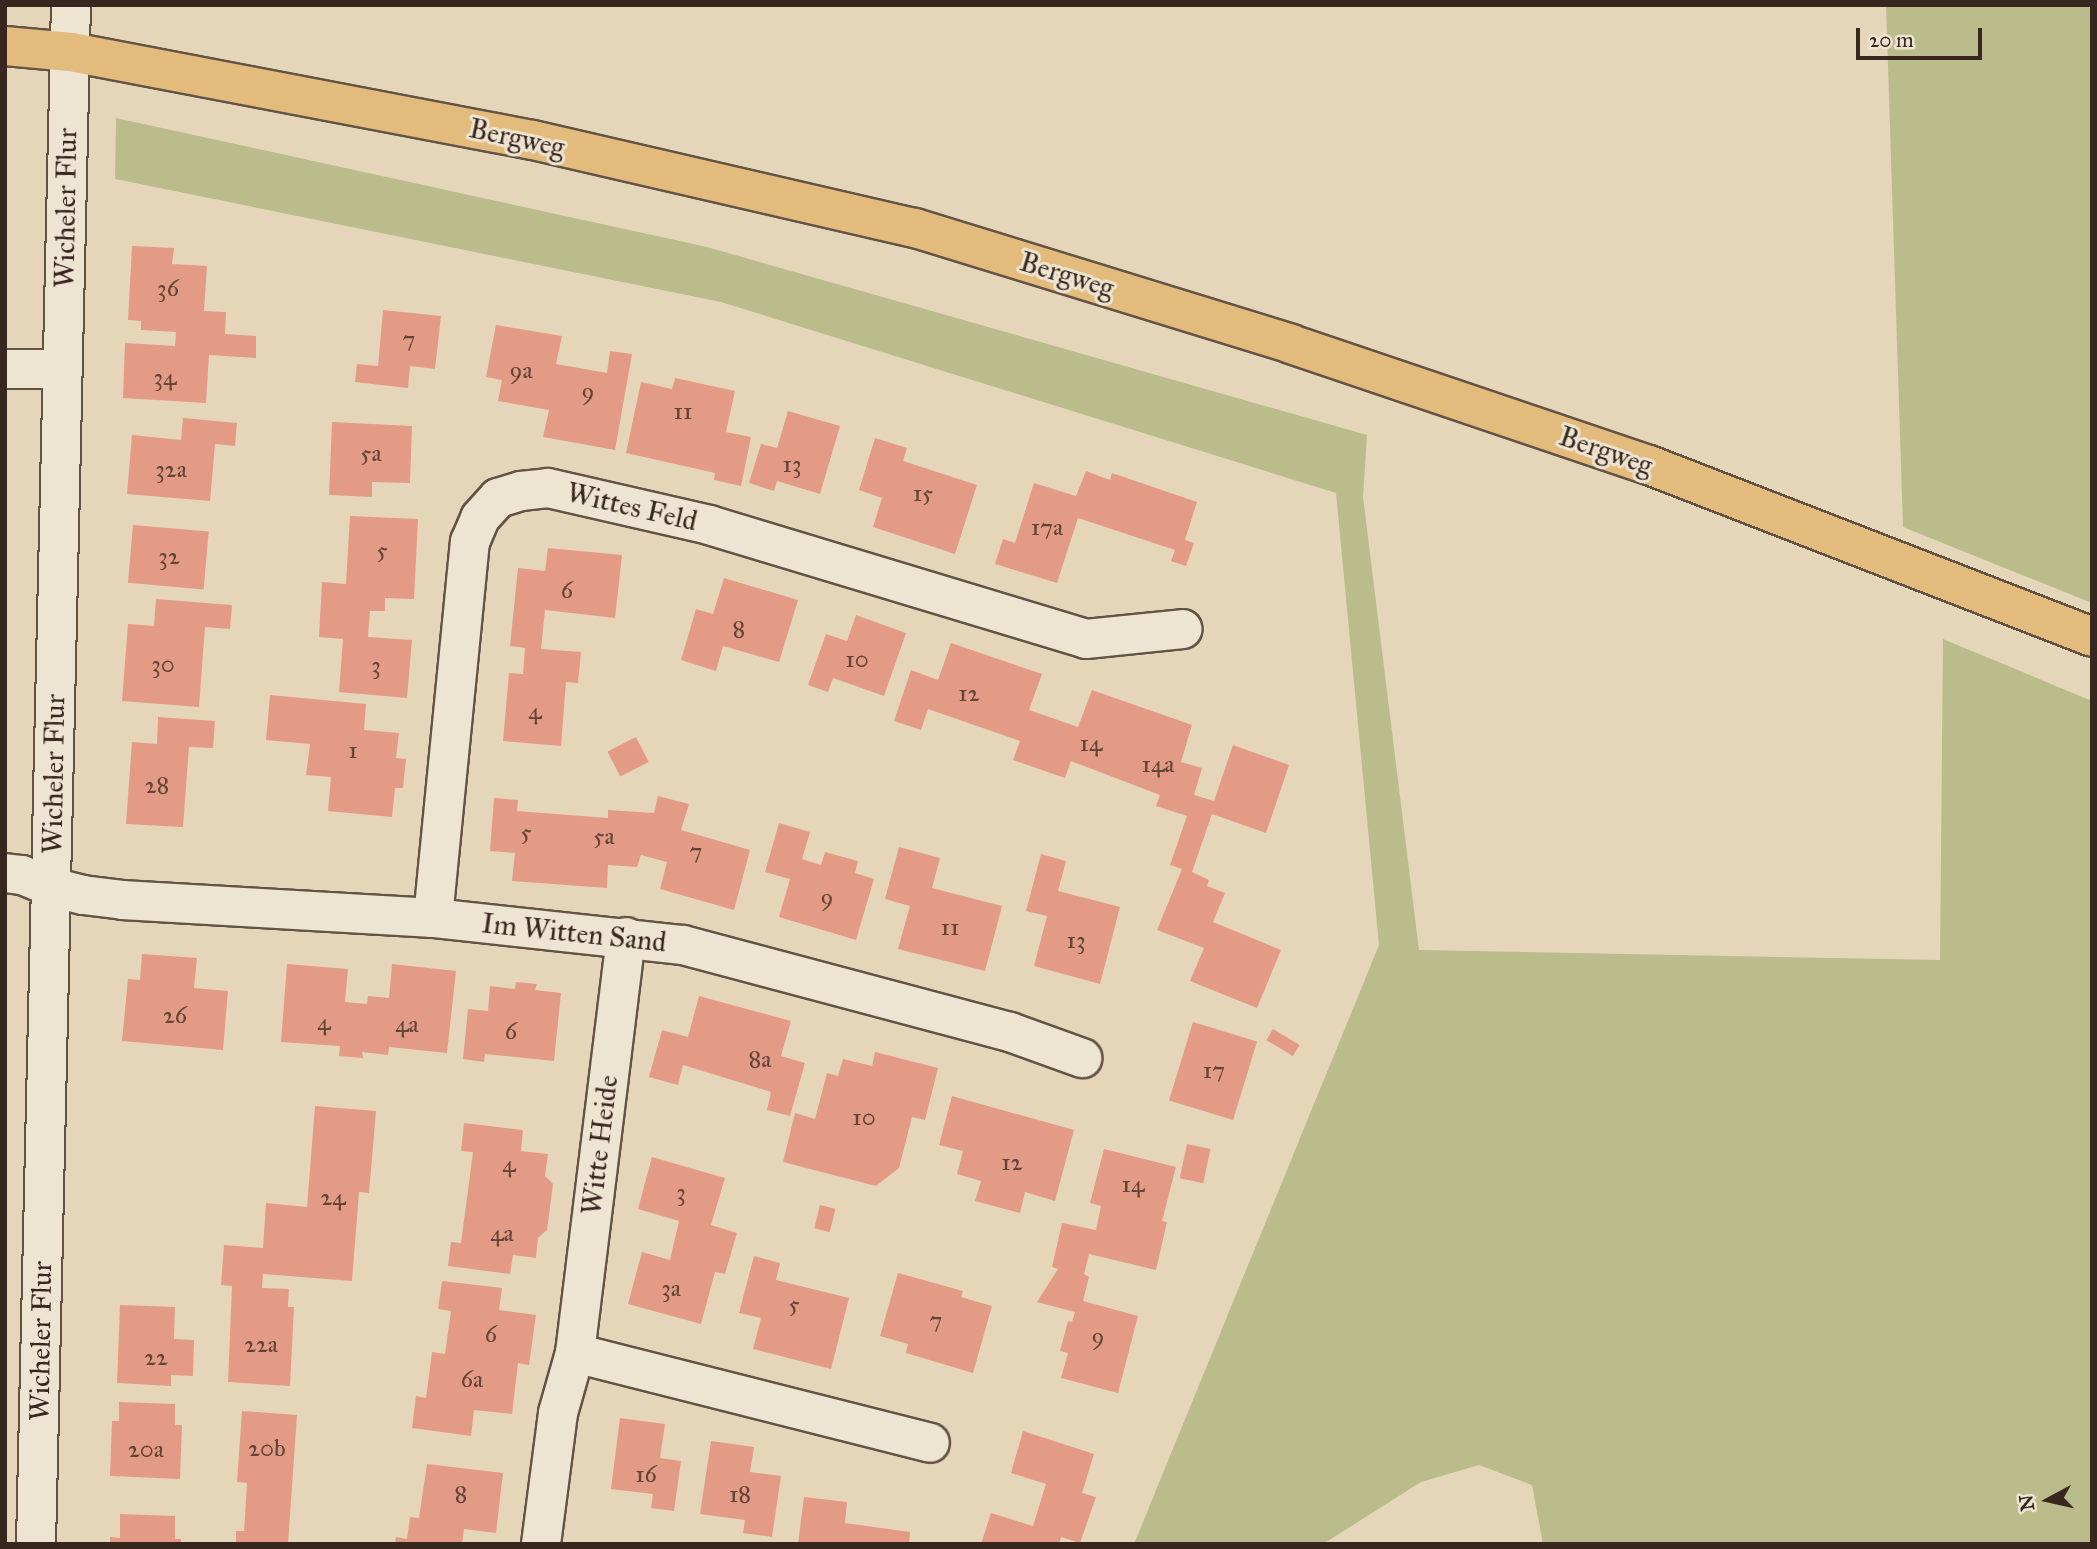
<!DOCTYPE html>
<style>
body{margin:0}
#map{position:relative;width:2097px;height:1549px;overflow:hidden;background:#e5d6ba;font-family:"IM FELL Great Primer",serif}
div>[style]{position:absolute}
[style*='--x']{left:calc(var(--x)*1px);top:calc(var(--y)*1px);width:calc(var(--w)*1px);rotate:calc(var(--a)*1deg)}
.green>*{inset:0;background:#bbbc8b}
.building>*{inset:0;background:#e49b86;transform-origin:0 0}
.roads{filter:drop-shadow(2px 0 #635345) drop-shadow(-2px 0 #635345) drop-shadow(0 2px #635345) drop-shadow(0 -2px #635345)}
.minor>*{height:38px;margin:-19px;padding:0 19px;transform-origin:19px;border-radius:19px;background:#eee4d2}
.major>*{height:38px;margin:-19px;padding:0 19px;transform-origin:19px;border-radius:19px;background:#e2bb7d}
span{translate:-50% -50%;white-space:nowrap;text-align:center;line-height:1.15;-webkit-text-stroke:6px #eee4d2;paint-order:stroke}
.number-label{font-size:24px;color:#634438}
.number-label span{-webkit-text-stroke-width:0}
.street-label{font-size:28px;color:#38271e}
.frame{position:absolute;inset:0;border:7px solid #38271e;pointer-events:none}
.north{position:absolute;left:2013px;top:1465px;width:70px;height:70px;-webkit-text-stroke:5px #eee4d2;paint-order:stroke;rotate:262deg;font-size:19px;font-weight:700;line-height:28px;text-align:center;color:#38271e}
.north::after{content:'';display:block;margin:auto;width:24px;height:32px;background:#38271e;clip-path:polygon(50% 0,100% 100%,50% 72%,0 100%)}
.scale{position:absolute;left:1856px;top:28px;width:126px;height:32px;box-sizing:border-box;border:4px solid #38271e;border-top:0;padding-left:9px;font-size:21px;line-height:24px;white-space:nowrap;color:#38271e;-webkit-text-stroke:5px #eee4d2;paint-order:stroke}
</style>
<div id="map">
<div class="green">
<div style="clip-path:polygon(1886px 5px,2092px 5px,2092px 603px,1903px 527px)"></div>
<div style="clip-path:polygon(116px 118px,707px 247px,1367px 435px,1363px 497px,1419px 950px,1940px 960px,1943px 639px,2092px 701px,2092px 1544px,1543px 1544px,1532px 1485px,1479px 1465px,1421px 1482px,1323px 1544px,1134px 1544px,1379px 945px,1336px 493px,721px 302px,115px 179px)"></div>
</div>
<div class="building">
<div style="clip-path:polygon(132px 246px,174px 248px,172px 264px,207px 266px,204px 311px,226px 312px,225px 334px,256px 336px,256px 358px,209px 355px,206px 403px,123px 398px,125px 343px,175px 346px,176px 332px,141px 330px,141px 321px,128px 320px)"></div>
<div style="clip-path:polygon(383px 310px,441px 316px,435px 369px,410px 366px,408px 388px,355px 382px,357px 364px,378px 366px)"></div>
<div style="clip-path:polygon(496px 325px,562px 336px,556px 364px,607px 373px,610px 351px,632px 354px,615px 450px,543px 437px,549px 410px,498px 401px,502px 380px,486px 377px)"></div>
<div style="clip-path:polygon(675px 378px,735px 391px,726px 432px,751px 437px,741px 486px,714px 480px,715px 473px,626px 453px,641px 382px,672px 389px)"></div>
<div style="clip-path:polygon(788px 411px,840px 426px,820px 494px,777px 481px,774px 491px,749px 483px,761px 444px,777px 448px)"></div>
<div style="clip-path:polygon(183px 418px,237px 423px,235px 446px,215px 444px,210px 501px,127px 494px,132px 435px,181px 440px)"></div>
<div style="clip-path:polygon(332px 422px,412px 426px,410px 483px,372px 482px,372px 497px,329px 495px)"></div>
<div style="clip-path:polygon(875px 438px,907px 448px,903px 461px,977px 485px,955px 554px,873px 527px,882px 498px,859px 490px)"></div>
<div style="clip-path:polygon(1086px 471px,1110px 480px,1112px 473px,1197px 502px,1185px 540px,1194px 543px,1186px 566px,1171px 561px,1175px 550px,1078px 518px,1057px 583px,995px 564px,1003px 539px,1015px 543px,1034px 483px,1076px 496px)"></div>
<div style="clip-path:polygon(350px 516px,418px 519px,414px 599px,385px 598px,385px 611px,370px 611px,368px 637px,412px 640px,407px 698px,339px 692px,343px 639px,319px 637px,322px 582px,346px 584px)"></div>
<div style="left:133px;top:525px;width:76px;height:58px;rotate:5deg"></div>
<div style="clip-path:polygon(548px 548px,622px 555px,615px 618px,545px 610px,541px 649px,581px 652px,578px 683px,566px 682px,561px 746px,503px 741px,509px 673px,523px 674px,525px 648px,510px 646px,518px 568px,545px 571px)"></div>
<div style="clip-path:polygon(724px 578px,798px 600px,779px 662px,723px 646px,716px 671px,681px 660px,696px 609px,713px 614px)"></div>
<div style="clip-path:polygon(156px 599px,232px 605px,230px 629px,205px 627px,199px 707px,122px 701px,128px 624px,154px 626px)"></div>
<div style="clip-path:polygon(856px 615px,906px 633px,884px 696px,833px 678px,828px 692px,808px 685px,826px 634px,847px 641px)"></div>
<div style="clip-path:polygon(951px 643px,1042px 674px,1029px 710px,1078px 727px,1092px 690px,1192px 725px,1181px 762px,1202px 768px,1194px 795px,1214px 801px,1233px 745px,1289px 765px,1266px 833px,1212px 814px,1192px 872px,1209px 880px,1207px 886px,1225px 893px,1213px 922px,1281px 950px,1257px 1008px,1190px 981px,1204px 948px,1157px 930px,1182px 869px,1170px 865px,1187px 816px,1156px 806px,1160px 795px,1071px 761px,1065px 778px,1013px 760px,1020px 741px,928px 709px,921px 730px,894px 721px,911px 670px,938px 680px)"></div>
<div style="clip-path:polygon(270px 695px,366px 704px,364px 730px,399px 733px,396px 758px,406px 759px,403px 788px,395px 788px,392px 817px,328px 811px,331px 777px,306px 775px,310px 744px,266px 740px)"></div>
<div style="clip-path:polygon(158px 717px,215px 721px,213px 748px,189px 747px,183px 827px,126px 824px,132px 742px,157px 744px)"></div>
<div style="left:636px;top:737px;width:28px;height:32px;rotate:63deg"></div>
<div style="clip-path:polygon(658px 796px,689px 804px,681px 830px,750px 850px,734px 910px,660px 889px,667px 862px,641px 855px,637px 867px,608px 865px,607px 888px,512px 881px,515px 853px,490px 851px,494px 798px,518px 800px,517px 811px,608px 818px,608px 810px,654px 813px)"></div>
<div style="clip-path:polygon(779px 823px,810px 832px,802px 859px,821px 865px,825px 852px,858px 861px,855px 873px,874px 879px,856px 940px,779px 917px,790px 879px,765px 872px)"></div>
<div style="clip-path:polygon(899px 847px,940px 858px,932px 888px,1002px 906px,985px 971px,898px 949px,910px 906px,885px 899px)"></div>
<div style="clip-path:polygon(1041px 854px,1066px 861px,1058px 891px,1120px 907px,1100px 984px,1034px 966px,1047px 916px,1026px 911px)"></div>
<div style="clip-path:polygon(142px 954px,197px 958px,194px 988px,228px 991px,223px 1050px,122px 1041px,128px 979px,140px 980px)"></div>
<div style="clip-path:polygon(287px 964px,348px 969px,345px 1002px,367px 1004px,368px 996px,389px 998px,392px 964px,456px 971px,447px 1053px,389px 1047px,388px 1055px,362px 1052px,363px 1058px,339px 1056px,340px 1046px,281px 1042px)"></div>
<div style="clip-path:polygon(516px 982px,537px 984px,535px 990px,561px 993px,554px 1061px,485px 1054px,484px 1062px,463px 1059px,468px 1009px,488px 1011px,490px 986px,515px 989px)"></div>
<div style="clip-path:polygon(699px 996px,791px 1021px,781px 1056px,805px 1063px,790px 1116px,767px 1110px,771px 1092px,683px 1065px,678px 1085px,649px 1077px,662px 1030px,688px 1037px)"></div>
<div style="left:1193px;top:1022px;width:67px;height:82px;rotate:17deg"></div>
<div style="left:1273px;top:1029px;width:31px;height:13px;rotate:31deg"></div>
<div style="clip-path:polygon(875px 1052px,938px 1068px,925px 1120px,912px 1117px,899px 1168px,876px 1186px,783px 1162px,795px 1113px,815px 1119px,827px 1073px,838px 1076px,843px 1059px,872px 1066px)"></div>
<div style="clip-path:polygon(952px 1096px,1074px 1130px,1055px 1201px,1025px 1192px,1020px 1213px,975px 1201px,981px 1181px,957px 1174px,963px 1151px,939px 1145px)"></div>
<div style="clip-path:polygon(315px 1106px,376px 1111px,369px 1193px,359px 1192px,352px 1281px,263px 1274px,262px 1288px,289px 1289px,288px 1307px,294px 1307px,290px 1386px,228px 1382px,232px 1286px,221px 1285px,224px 1245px,263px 1248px,266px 1203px,307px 1207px)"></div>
<div style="clip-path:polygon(464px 1123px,523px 1130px,521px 1151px,548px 1154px,545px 1176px,553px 1184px,547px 1230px,538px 1238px,536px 1258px,513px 1255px,510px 1274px,448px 1266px,451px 1242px,461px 1243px,473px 1152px,461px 1151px)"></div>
<div style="left:1187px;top:1144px;width:24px;height:35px;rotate:12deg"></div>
<div style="clip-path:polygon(1104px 1149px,1176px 1167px,1162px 1221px,1167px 1222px,1156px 1270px,1089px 1254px,1084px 1274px,1089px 1277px,1083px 1301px,1138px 1316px,1118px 1393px,1061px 1378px,1068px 1353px,1060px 1351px,1068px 1321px,1072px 1322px,1075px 1312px,1037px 1302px,1058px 1269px,1052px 1267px,1062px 1223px,1096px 1230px,1101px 1206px,1090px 1203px)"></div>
<div style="clip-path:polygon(652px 1157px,725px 1178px,711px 1225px,737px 1233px,725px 1274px,715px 1272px,701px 1324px,628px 1304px,642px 1252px,670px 1260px,679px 1221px,638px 1209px)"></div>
<div style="left:820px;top:1205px;width:16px;height:24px;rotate:14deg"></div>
<div style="clip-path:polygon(754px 1256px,780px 1263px,776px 1280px,849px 1298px,831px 1369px,753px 1349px,761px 1318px,739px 1313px)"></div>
<div style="clip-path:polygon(898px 1273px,963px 1291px,961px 1297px,992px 1306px,973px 1373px,906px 1353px,908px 1344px,880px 1336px)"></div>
<div style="clip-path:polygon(442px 1281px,502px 1288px,499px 1310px,536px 1315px,529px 1365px,518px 1363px,512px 1414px,474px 1410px,471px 1436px,412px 1428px,416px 1396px,426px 1398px,432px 1352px,445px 1354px,451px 1311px,438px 1309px)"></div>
<div style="clip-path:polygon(120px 1305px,175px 1307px,174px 1339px,194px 1340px,193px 1376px,171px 1375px,171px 1386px,117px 1383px)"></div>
<div style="clip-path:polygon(119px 1402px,175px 1404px,175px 1425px,182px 1425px,180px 1479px,110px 1476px,112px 1421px,119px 1421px)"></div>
<div style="clip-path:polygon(242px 1411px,297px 1415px,288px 1544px,236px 1544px,236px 1531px,244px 1531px,247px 1483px,237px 1482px)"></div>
<div style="clip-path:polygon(620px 1418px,665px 1424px,660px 1458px,681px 1461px,674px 1511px,651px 1508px,653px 1494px,611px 1489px)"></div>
<div style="clip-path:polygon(1023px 1431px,1094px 1454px,1082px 1493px,1096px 1497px,1080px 1543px,1061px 1537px,1059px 1544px,981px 1544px,991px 1513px,1033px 1526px,1046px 1484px,1011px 1473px)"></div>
<div style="clip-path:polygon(711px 1441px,754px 1447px,750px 1472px,781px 1476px,772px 1537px,743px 1533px,745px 1520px,700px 1514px)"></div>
<div style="clip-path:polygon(427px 1464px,503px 1473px,496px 1533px,464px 1529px,462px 1544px,395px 1544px,396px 1537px,407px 1539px,410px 1517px,419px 1518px)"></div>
<div style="clip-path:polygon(804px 1497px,847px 1502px,845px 1523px,910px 1532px,909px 1544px,798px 1544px)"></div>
<div style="clip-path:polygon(120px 1514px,175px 1516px,175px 1539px,181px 1539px,181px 1544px,110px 1544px,110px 1537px,120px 1538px)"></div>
</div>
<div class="roads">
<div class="minor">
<div style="--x:5;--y:369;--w:57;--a:0"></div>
<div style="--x:5;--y:873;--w:17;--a:7"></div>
<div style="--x:22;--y:875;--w:31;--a:22"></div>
<div style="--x:51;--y:887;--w:33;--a:14"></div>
<div style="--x:83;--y:895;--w:39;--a:7"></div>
<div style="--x:122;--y:900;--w:312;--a:3.3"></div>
<div style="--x:433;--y:918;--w:251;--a:6.2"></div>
<div style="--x:683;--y:945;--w:338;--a:14.9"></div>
<div style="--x:1010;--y:1032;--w:77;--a:19.9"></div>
<div style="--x:433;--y:918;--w:378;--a:-84.4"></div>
<div style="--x:470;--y:542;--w:26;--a:-67"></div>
<div style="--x:480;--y:518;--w:27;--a:-48"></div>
<div style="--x:498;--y:498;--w:24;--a:-17"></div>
<div style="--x:521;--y:491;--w:27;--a:-6"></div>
<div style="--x:548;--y:488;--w:165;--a:12.9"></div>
<div style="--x:709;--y:525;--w:394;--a:16.8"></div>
<div style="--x:1086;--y:639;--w:97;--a:-5.9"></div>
<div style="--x:575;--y:1353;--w:366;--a:14.2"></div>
<div style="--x:36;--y:1544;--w:1539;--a:-88.7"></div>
<div style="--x:541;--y:1544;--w:132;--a:-82.6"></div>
<div style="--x:558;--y:1413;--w:62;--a:-74.2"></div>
<div style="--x:575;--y:1353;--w:419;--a:-83"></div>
</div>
<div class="major">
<div style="--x:5;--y:46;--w:66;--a:5.2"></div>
<div style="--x:71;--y:52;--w:470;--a:10.8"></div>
<div style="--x:533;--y:140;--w:392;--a:13"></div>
<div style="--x:915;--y:228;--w:393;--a:17.1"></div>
<div style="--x:1291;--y:344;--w:378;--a:18.7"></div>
<div style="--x:1649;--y:465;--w:475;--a:21.2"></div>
</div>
</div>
<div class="number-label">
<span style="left:168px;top:289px">36</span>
<span style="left:409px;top:340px">7</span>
<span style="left:521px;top:371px">9a</span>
<span style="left:165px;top:378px">34</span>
<span style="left:588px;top:392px">9</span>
<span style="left:683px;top:412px">11</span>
<span style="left:371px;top:454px">5a</span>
<span style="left:792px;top:465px">13</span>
<span style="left:171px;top:470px">32a</span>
<span style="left:923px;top:494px">15</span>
<span style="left:1047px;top:528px">17a</span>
<span style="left:382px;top:551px">5</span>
<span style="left:169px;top:557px">32</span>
<span style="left:567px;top:591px">6</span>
<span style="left:739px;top:630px">8</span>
<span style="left:857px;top:660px">10</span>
<span style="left:163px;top:665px">30</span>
<span style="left:376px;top:666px">3</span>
<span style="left:969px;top:694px">12</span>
<span style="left:535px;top:712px">4</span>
<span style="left:1091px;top:744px">14</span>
<span style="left:353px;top:751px">1</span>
<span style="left:1158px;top:765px">14a</span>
<span style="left:157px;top:786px">28</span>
<span style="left:526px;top:833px">5</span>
<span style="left:604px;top:837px">5a</span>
<span style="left:696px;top:852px">7</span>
<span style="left:827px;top:898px">9</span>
<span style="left:950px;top:928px">11</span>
<span style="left:1076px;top:941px">13</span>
<span style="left:175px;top:1016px">26</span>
<span style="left:324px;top:1023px">4</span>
<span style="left:407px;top:1025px">4a</span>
<span style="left:511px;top:1032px">6</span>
<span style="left:760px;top:1060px">8a</span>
<span style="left:1214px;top:1071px">17</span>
<span style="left:864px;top:1118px">10</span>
<span style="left:1012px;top:1163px">12</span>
<span style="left:509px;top:1165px">4</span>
<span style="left:1133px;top:1185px">14</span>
<span style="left:681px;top:1193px">3</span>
<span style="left:333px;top:1198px">24</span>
<span style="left:502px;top:1234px">4a</span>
<span style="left:671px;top:1289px">3a</span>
<span style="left:794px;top:1305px">5</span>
<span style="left:936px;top:1321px">7</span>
<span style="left:491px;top:1335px">6</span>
<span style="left:1098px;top:1337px">9</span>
<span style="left:261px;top:1345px">22a</span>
<span style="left:156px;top:1358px">22</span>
<span style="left:472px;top:1380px">6a</span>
<span style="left:267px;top:1449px">20b</span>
<span style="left:146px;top:1450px">20a</span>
<span style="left:646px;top:1475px">16</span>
<span style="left:461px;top:1495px">8</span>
<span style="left:740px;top:1495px">18</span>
</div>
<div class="street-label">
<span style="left:517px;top:138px;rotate:12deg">Bergweg</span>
<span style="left:66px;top:208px;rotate:-89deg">Wicheler Flur</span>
<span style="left:1067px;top:275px;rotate:17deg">Bergweg</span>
<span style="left:1606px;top:451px;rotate:19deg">Bergweg</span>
<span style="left:632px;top:507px;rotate:13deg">Wittes Feld</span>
<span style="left:54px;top:774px;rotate:-89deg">Wicheler Flur</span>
<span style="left:574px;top:933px;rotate:6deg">Im Witten Sand</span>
<span style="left:600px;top:1145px;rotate:-83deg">Witte Heide</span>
<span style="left:41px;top:1341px;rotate:-89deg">Wicheler Flur</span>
</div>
<div class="frame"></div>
<div class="north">N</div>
<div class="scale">20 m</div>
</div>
